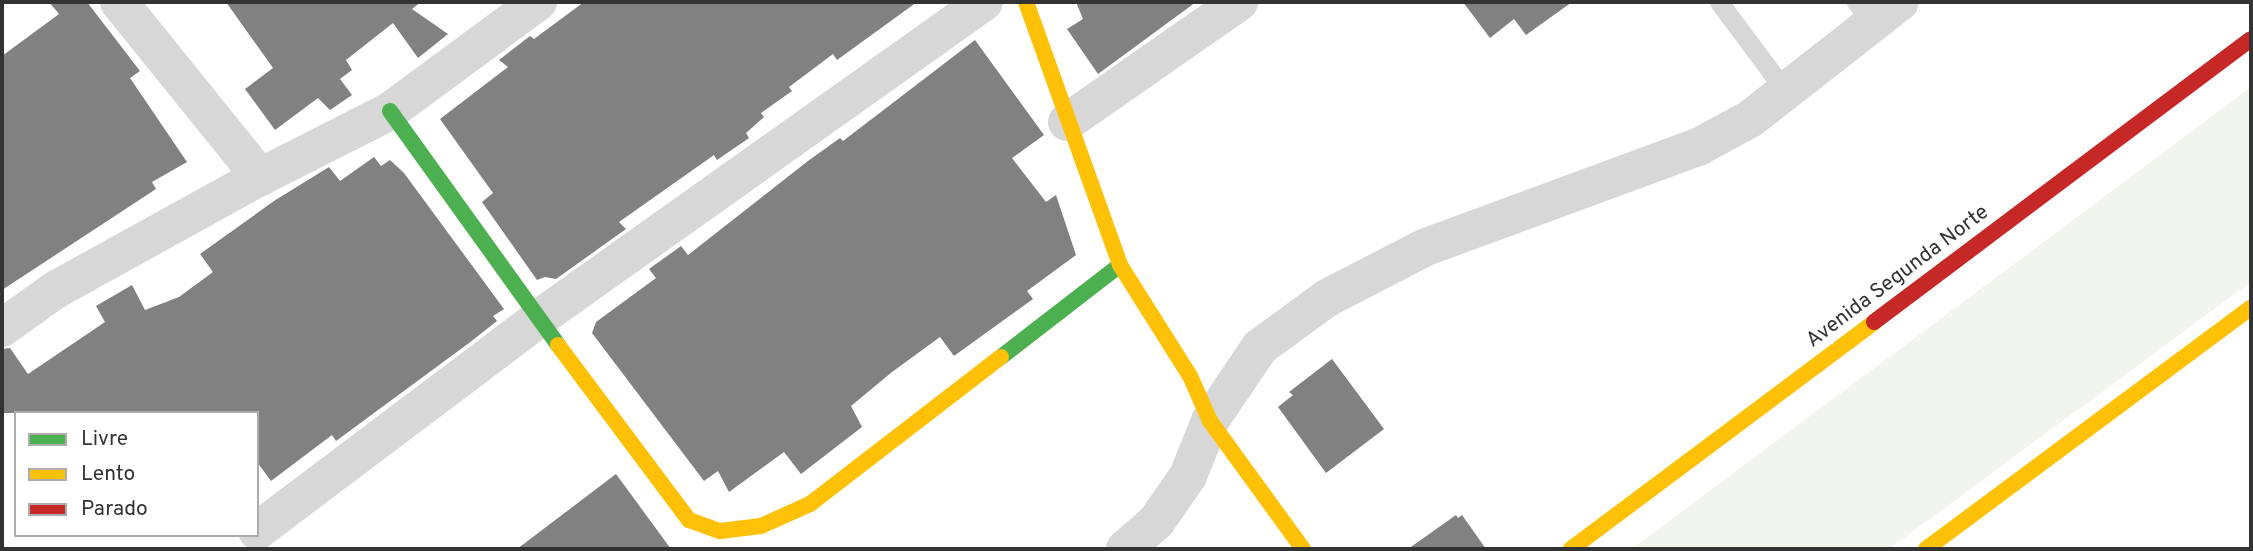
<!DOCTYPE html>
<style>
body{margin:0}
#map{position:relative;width:2253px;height:551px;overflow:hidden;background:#fff;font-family:Overpass,sans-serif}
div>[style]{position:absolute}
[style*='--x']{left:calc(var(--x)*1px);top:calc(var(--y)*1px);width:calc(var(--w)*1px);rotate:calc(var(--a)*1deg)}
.green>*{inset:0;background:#f1f5ed}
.building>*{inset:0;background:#818181}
.lane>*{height:19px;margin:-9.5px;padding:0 9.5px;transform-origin:9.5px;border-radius:9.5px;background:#d7d7d7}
.street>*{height:38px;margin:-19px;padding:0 19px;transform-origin:19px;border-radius:19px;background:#d7d7d7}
.fast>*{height:16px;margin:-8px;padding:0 8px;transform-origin:8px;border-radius:8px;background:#4caf50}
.slow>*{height:16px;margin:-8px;padding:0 8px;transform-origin:8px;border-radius:8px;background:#ffc107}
.jam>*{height:16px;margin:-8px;padding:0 8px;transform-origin:8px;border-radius:8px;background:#c62828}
span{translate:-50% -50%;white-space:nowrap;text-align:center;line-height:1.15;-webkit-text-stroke:7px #fff;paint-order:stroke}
.street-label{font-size:21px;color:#333}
.frame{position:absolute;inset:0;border:4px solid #333;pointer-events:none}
.legend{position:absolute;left:14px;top:411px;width:245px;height:126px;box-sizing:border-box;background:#fff;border:2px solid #adadad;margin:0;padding:9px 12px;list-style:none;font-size:21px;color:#333}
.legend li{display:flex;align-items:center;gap:14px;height:35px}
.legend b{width:35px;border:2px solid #adadad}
</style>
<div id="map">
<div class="green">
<div style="clip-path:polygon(2251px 87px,2251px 282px,1889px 549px,1632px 549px)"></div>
</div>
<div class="building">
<div style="clip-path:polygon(49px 2px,87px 2px,140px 71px,130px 78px,187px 162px,152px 182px,156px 189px,2px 290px,2px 56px,59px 14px)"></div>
<div style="clip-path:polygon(226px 2px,421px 2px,412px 9px,448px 34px,418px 58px,393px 23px,346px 60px,352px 70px,340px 79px,352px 95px,330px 110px,318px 98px,275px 130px,245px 89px,273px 68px)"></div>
<div style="clip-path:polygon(584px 2px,917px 2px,837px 60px,833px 54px,789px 87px,792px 91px,761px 113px,764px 117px,746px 133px,749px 138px,717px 160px,714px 155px,619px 222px,626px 229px,556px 279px,545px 277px,537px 280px,482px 202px,493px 193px,440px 119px,508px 67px,499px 60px,530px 36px,534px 39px)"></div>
<div style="clip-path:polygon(1076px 2px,1196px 2px,1098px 74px,1067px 29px,1083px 19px)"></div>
<div style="clip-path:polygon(1463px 2px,1572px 2px,1526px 35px,1514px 19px,1490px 38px)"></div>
<div style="clip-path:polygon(975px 40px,1044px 135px,1012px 158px,1046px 202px,1056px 195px,1076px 255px,1027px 291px,1033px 299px,954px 356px,940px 337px,892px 372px,851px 406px,862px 427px,801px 474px,784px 452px,729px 492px,718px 471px,704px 481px,592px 333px,596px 322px,656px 278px,649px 269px,681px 246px,688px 255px,808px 161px,840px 138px,843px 141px)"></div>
<div style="clip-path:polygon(374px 157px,381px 166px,390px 160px,404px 173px,504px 309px,493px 316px,497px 321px,469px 343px,336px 441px,332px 435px,271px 481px,257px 462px,257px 413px,2px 413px,2px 349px,10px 348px,28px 374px,105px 322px,96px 306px,132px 285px,145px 310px,179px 297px,213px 272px,200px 254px,274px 201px,329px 167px,340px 181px)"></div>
<div style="clip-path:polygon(1332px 359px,1384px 429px,1326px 473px,1278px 407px,1293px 395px,1289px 392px)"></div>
<div style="clip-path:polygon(616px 474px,671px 549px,517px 549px)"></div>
<div style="clip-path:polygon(1456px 515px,1458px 518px,1462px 515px,1486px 549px,1408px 549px)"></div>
</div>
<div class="lane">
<div style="--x:1719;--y:2;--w:112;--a:53.3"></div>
<div style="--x:1856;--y:2;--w:27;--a:51"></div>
</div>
<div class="street">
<div style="--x:119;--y:2;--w:225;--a:51.1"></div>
<div style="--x:1067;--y:122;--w:210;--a:-34.9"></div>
<div style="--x:2;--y:328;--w:65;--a:-35.6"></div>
<div style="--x:55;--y:290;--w:234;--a:-28.9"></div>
<div style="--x:260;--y:177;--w:146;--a:-26.9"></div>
<div style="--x:390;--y:111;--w:184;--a:-36.4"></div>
<div style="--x:257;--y:531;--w:352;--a:-37"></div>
<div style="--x:538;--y:319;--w:547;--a:-35.4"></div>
<div style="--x:1125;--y:549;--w:41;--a:-41.1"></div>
<div style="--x:1156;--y:522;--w:56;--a:-55.2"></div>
<div style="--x:1188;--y:476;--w:59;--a:-68.2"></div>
<div style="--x:1210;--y:421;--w:89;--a:-56"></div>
<div style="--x:1260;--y:347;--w:83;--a:-36.2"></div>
<div style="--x:1327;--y:298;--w:111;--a:-27.3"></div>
<div style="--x:1426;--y:247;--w:292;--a:-20.2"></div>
<div style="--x:1700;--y:146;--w:57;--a:-28.4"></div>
<div style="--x:1750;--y:119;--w:190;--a:-38"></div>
</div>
<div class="fast">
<div style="--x:390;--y:111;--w:288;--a:54.3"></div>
<div style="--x:1001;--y:357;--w:150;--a:-37.7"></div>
</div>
<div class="slow">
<div style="--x:1026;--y:2;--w:279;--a:70.3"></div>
<div style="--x:1120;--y:265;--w:131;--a:57.8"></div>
<div style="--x:1190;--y:376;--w:49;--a:66"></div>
<div style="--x:1210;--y:421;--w:158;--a:54"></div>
<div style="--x:558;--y:345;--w:219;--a:53.2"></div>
<div style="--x:689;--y:520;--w:33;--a:20"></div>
<div style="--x:720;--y:531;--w:41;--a:-7"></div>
<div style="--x:761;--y:526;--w:54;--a:-24.2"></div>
<div style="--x:810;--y:504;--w:241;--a:-37.6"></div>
<div style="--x:1571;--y:549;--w:379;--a:-36.8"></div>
<div style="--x:1926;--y:549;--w:405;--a:-36.6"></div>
</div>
<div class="jam">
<div style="--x:1874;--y:322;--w:471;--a:-36.9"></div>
</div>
<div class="street-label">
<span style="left:1898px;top:277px;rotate:-37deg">Avenida Segunda Norte</span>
</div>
<div class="frame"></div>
<ul class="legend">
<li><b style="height:9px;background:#4caf50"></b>Livre</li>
<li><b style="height:9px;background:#ffc107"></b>Lento</li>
<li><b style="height:9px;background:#c62828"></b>Parado</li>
</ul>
</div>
